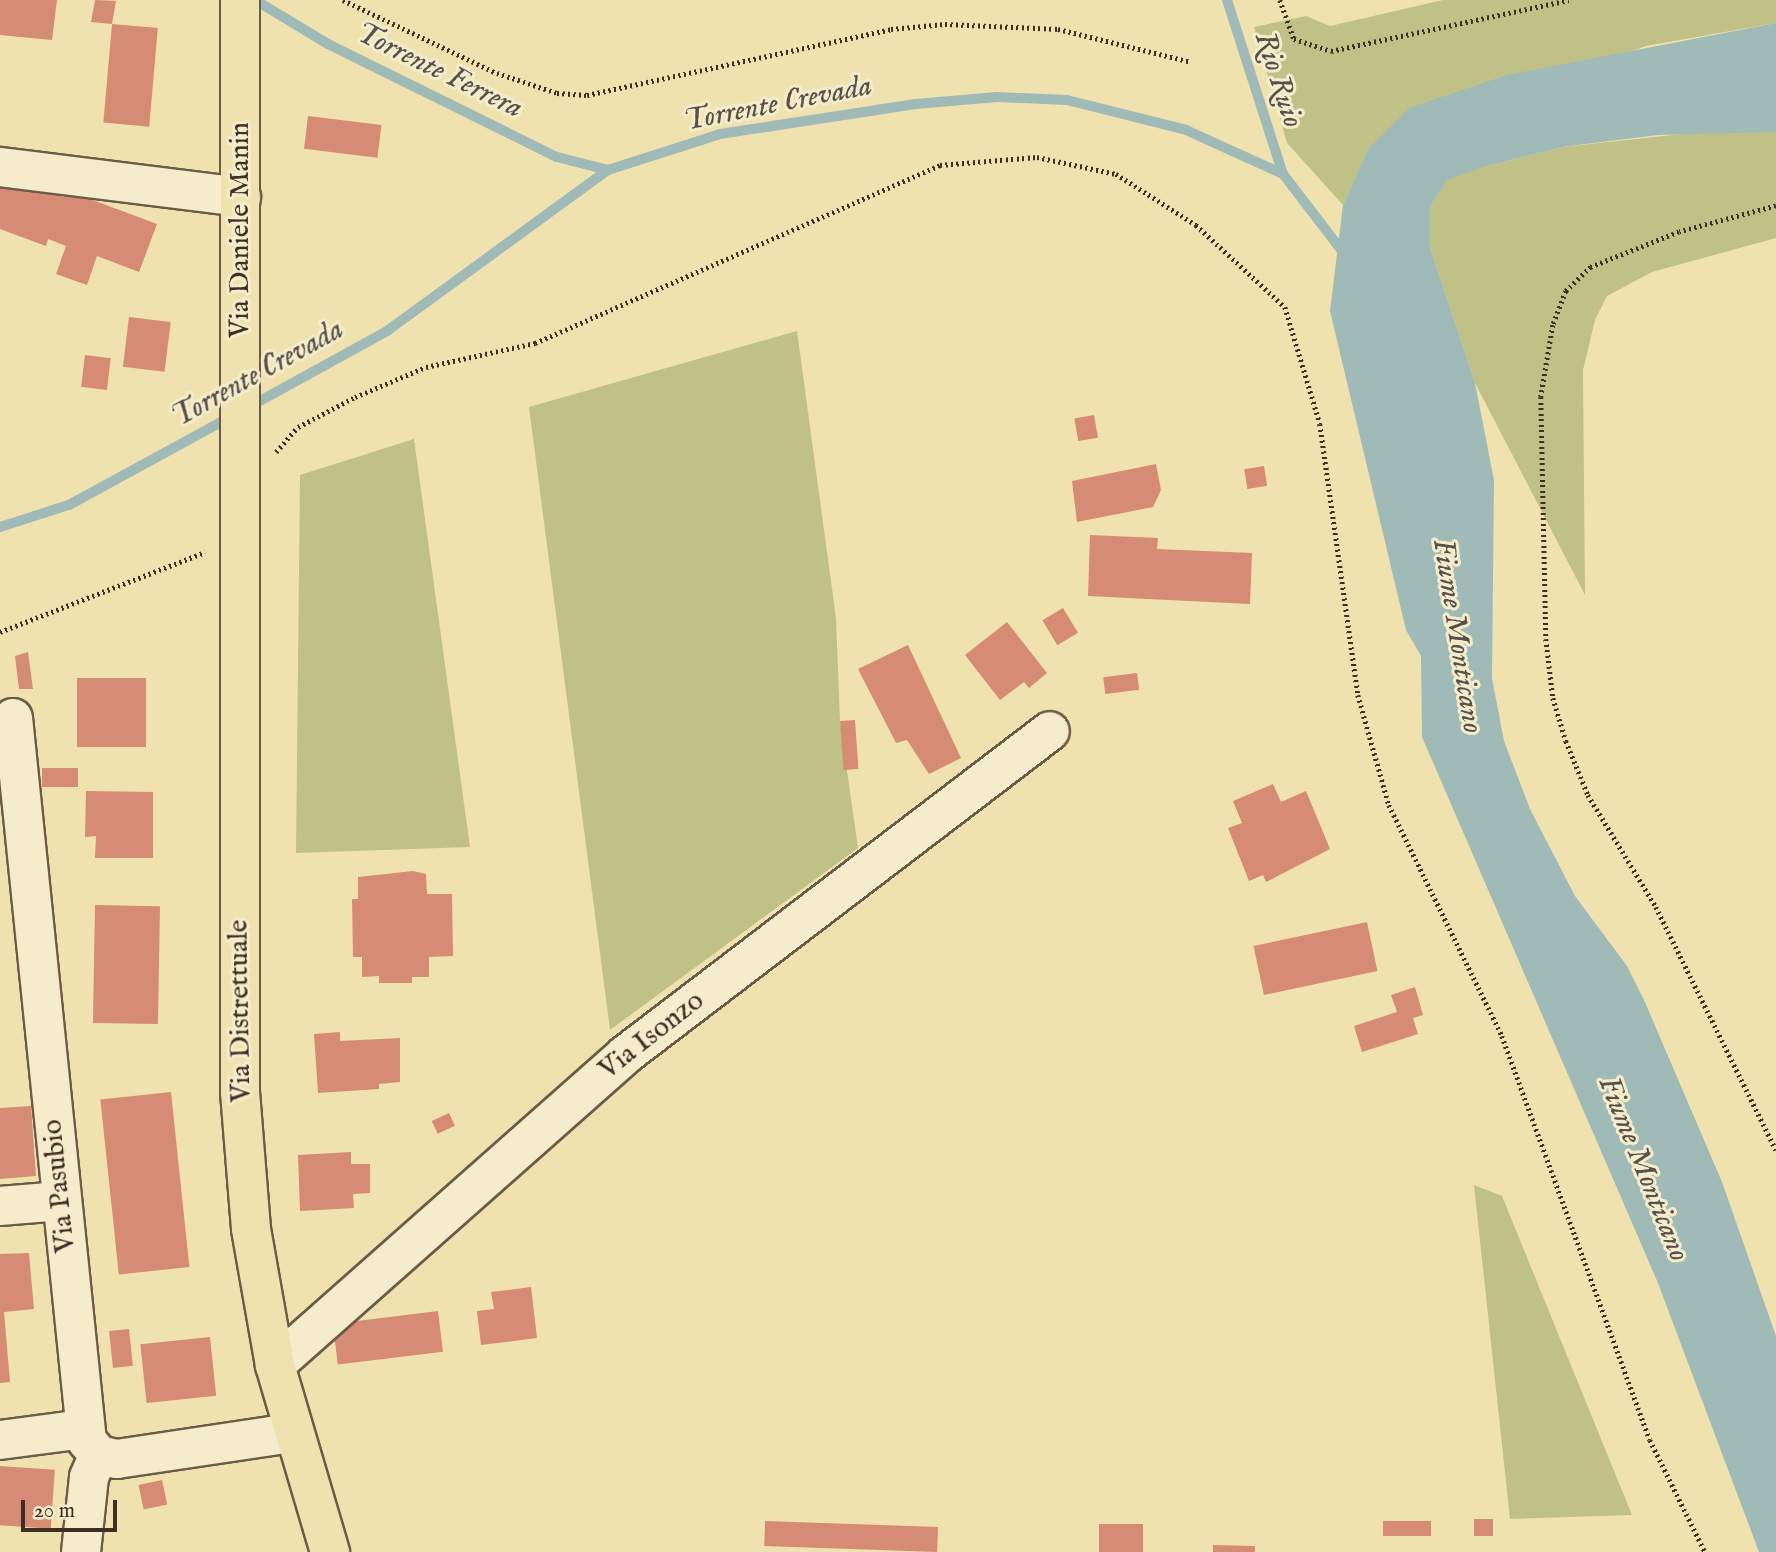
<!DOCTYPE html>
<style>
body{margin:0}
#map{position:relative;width:1776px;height:1552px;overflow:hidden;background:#f0e2af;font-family:"IM FELL English",serif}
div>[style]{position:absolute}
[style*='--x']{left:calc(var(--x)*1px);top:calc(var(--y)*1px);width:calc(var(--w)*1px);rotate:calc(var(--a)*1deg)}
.green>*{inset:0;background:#c0c186}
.water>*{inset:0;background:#a0bab7}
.stream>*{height:10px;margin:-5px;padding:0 5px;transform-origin:5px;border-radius:5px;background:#a0bab7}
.building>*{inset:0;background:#d58b74;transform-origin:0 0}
.path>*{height:4.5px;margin-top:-2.25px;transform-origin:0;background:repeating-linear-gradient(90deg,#402e25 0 2px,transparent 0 5.5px)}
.roads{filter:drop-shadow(2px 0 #6c5b48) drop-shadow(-2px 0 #6c5b48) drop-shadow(0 2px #6c5b48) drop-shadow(0 -2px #6c5b48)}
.minor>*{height:38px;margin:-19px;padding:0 19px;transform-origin:19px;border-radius:19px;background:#f5eccb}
.major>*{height:38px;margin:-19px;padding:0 19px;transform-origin:19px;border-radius:19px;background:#f0e2af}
span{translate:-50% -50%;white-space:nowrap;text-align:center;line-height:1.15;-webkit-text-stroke:6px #f5eccb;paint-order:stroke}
.street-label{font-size:28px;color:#402e25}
.water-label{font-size:30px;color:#58514a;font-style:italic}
.scale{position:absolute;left:21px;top:1500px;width:96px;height:32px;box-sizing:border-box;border:4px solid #402e25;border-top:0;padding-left:9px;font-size:21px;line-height:24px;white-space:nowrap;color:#402e25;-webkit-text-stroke:5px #f5eccb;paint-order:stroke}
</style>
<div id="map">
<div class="green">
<div style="clip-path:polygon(1443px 0,1776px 0,1776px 23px,1646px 46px,1368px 149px,1343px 205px,1287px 143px,1254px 27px,1306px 16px,1330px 26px)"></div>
<div style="clip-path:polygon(1709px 131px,1776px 132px,1776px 238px,1652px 272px,1607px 296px,1595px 320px,1583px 370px,1585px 595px,1475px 383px,1430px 248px,1430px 207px,1448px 178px,1484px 167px,1562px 147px)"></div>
<div style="clip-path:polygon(797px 331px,836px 618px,840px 721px,858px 848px,610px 1030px,529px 407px)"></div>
<div style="clip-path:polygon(414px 439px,470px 847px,296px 853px,300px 475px)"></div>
<div style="clip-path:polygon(1474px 1185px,1502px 1196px,1632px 1515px,1510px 1519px)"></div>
</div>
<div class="water">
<div style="clip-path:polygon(1776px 23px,1776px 132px,1658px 135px,1562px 147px,1484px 167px,1447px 180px,1430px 207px,1430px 248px,1475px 383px,1494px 480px,1492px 678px,1504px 741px,1530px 809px,1575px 896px,1627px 966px,1644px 1000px,1722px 1182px,1776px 1336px,1776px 1552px,1759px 1552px,1658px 1283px,1422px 737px,1421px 656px,1406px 630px,1330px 311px,1343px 205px,1368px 149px,1409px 108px,1507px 75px)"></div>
</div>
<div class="stream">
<div style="--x:255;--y:0;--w:85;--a:31.1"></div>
<div style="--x:328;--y:44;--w:255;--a:26.3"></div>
<div style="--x:557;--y:157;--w:53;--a:14.3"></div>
<div style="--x:1227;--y:0;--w:183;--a:72.2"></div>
<div style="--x:249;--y:407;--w:158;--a:-28.8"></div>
<div style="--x:387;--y:331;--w:273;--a:-36.1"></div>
<div style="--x:608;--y:170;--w:118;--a:-17.8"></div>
<div style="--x:720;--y:134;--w:198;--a:-8.7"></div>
<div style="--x:916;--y:104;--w:81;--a:-4.9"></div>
<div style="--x:997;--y:97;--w:70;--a:2.5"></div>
<div style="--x:1067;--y:100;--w:123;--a:14.1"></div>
<div style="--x:1186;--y:130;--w:107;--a:24.4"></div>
<div style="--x:1283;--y:174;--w:103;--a:52.5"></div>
<div style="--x:0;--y:527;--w:72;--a:-17.7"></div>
<div style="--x:69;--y:505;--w:186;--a:-28.6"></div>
</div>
<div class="building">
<div style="clip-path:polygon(0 0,57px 0,52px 40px,0 35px)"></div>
<div style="clip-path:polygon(95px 0,116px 1px,112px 24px,91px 22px)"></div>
<div style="left:112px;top:24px;width:46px;height:99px;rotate:5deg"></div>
<div style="left:308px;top:116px;width:74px;height:33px;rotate:7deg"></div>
<div style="clip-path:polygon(0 177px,64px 197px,66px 190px,157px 224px,139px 272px,97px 256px,87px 285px,56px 274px,66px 246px,48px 239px,46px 246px,0 229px)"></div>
<div style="left:129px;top:317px;width:42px;height:50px;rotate:7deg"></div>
<div style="left:85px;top:355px;width:26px;height:32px;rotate:7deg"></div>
<div style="left:1094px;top:415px;width:23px;height:20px;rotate:80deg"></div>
<div style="clip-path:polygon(1156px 464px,1161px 490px,1153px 507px,1077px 522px,1072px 481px)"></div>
<div style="left:1264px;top:466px;width:20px;height:20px;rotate:81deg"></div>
<div style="clip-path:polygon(1090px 535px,1158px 538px,1157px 549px,1252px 553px,1250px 604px,1088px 596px)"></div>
<div style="left:1063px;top:608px;width:29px;height:24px;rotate:59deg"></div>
<div style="clip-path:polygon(1007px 622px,1047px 673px,1029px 688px,1024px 682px,1000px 700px,965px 655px)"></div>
<div style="clip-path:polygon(908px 645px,961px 758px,929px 774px,907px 740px,896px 743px,858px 669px)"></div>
<div style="clip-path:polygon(28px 652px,33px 689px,19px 689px,15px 656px)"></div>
<div style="left:1137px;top:673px;width:17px;height:34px;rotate:83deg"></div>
<div style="left:77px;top:678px;width:69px;height:69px"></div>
<div style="left:855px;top:720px;width:49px;height:15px;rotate:86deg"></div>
<div style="left:42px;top:768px;width:36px;height:19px"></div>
<div style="clip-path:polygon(1273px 784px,1281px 802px,1306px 791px,1330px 849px,1266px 882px,1263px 875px,1249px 881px,1228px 828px,1242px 823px,1233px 801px)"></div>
<div style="clip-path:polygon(86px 791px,153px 792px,153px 858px,95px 858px,96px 836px,85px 837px)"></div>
<div style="clip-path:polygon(413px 871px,426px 874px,427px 894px,452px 894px,453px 956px,429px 957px,429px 977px,412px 977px,412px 983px,379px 983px,379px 976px,362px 977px,362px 957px,353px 957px,352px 899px,358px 899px,358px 877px)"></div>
<div style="left:95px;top:905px;width:65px;height:118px;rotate:1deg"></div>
<div style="left:1367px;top:922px;width:50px;height:116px;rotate:78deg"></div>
<div style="clip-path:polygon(1415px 987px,1423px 1015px,1413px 1018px,1418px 1034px,1362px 1052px,1354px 1026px,1397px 1012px,1391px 995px)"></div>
<div style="clip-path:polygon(340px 1032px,340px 1041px,400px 1038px,400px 1082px,379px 1084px,379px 1089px,318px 1093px,314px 1034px)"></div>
<div style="left:171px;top:1092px;width:176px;height:71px;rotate:84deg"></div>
<div style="clip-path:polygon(31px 1106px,36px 1176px,0 1179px,0 1108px)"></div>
<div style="left:449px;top:1113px;width:14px;height:19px;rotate:65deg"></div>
<div style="clip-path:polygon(351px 1152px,351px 1164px,370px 1164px,370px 1193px,353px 1194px,354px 1208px,300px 1211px,298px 1155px)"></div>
<div style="clip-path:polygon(29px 1253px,34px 1309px,4px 1312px,10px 1382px,0 1383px,0 1254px)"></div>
<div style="clip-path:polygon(531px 1287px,537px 1338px,481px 1345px,477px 1311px,494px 1309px,491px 1292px)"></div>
<div style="left:438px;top:1311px;width:41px;height:106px;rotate:83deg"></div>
<div style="left:129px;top:1329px;width:37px;height:20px;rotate:84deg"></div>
<div style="left:210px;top:1337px;width:59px;height:70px;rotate:84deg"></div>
<div style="left:0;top:1466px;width:55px;height:59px;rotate:4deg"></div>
<div style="left:162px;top:1480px;width:25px;height:24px;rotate:78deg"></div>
<div style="left:1493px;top:1519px;width:17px;height:19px;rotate:90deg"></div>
<div style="left:1383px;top:1521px;width:48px;height:15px"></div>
<div style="left:1143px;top:1524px;width:28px;height:44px;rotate:90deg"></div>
<div style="left:938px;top:1527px;width:25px;height:173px;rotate:92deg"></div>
<div style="clip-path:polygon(1213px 1545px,1255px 1546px,1255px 1552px,1213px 1552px)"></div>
</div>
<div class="path">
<div style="--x:343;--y:0;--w:170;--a:25.4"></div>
<div style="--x:497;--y:73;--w:63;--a:18.4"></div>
<div style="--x:557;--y:93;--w:30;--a:4"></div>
<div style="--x:587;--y:95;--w:311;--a:-12.2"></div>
<div style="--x:891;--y:29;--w:54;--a:-5.3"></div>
<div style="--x:945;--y:24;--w:113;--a:2.5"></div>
<div style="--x:1058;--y:29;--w:137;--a:13.9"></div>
<div style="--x:1280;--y:0;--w:41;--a:70.3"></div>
<div style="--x:1294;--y:39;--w:39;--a:18"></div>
<div style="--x:1331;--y:51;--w:243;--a:-12.1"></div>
<div style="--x:1776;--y:206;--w:100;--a:165"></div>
<div style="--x:1679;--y:232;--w:95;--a:158.3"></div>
<div style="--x:1591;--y:267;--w:35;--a:136"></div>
<div style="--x:1566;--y:291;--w:36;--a:111"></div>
<div style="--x:1553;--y:325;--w:73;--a:99.5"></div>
<div style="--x:1541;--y:397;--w:242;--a:88.8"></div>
<div style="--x:1546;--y:639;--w:59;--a:83.2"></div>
<div style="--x:1553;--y:698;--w:45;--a:73.2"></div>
<div style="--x:1566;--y:741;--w:58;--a:67.8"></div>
<div style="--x:1588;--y:795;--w:131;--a:58.7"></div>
<div style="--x:1656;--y:907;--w:271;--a:63.7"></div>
<div style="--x:276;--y:452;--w:33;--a:-49"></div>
<div style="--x:298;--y:427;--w:64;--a:-27.8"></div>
<div style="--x:355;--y:397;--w:77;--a:-22.9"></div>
<div style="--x:426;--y:367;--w:112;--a:-12.4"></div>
<div style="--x:535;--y:343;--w:442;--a:-23.7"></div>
<div style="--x:940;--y:165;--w:97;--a:-4.7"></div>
<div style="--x:1037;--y:157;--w:81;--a:12.1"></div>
<div style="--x:1116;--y:174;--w:95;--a:32.5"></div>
<div style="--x:1196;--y:225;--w:121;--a:42.7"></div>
<div style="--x:1285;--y:307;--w:122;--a:73.3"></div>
<div style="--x:1320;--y:424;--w:274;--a:82"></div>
<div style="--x:1358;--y:695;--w:114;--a:74.3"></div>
<div style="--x:1389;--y:805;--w:257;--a:63.9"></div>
<div style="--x:1502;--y:1036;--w:430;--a:69.9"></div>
<div style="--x:1650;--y:1440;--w:125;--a:63.8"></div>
<div style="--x:0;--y:632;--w:220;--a:-21.3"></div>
</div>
<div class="roads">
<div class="minor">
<div style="--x:0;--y:167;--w:243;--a:7.1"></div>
<div style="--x:13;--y:718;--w:727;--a:84.16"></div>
<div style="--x:87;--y:1441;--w:18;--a:49"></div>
<div style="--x:99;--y:1455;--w:18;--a:13"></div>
<div style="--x:117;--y:1459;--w:177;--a:-8.5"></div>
<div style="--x:0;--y:1206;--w:61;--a:-4.7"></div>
<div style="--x:275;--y:1365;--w:468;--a:-41.5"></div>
<div style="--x:625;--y:1055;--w:534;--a:-37.32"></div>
<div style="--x:0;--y:1440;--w:85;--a:-7.5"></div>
<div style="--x:81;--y:1552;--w:75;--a:-83.9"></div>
<div style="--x:89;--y:1477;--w:24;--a:-66"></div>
</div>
<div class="major">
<div style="--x:240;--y:0;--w:1092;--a:90"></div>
<div style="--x:240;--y:1092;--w:137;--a:85.4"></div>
<div style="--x:251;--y:1229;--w:138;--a:80"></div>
<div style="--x:275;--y:1365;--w:195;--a:73.6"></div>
</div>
</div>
<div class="street-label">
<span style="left:241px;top:230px;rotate:-90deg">Via Daniele Manin</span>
<span style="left:241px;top:1011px;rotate:-91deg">Via Distrettuale</span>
<span style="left:652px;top:1036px;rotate:-38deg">Via Isonzo</span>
<span style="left:60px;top:1186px;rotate:-96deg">Via Pasubio</span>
</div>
<div class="water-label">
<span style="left:439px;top:71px;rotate:26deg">Torrente Ferrera</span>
<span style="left:1278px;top:80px;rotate:72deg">Rio Ruio</span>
<span style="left:778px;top:104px;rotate:-11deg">Torrente Crevada</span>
<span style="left:258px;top:374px;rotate:-29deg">Torrente Crevada</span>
<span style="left:1457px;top:636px;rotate:81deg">Fiume Monticano</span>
<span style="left:1643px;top:1169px;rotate:68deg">Fiume Monticano</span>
</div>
<div class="scale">20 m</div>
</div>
